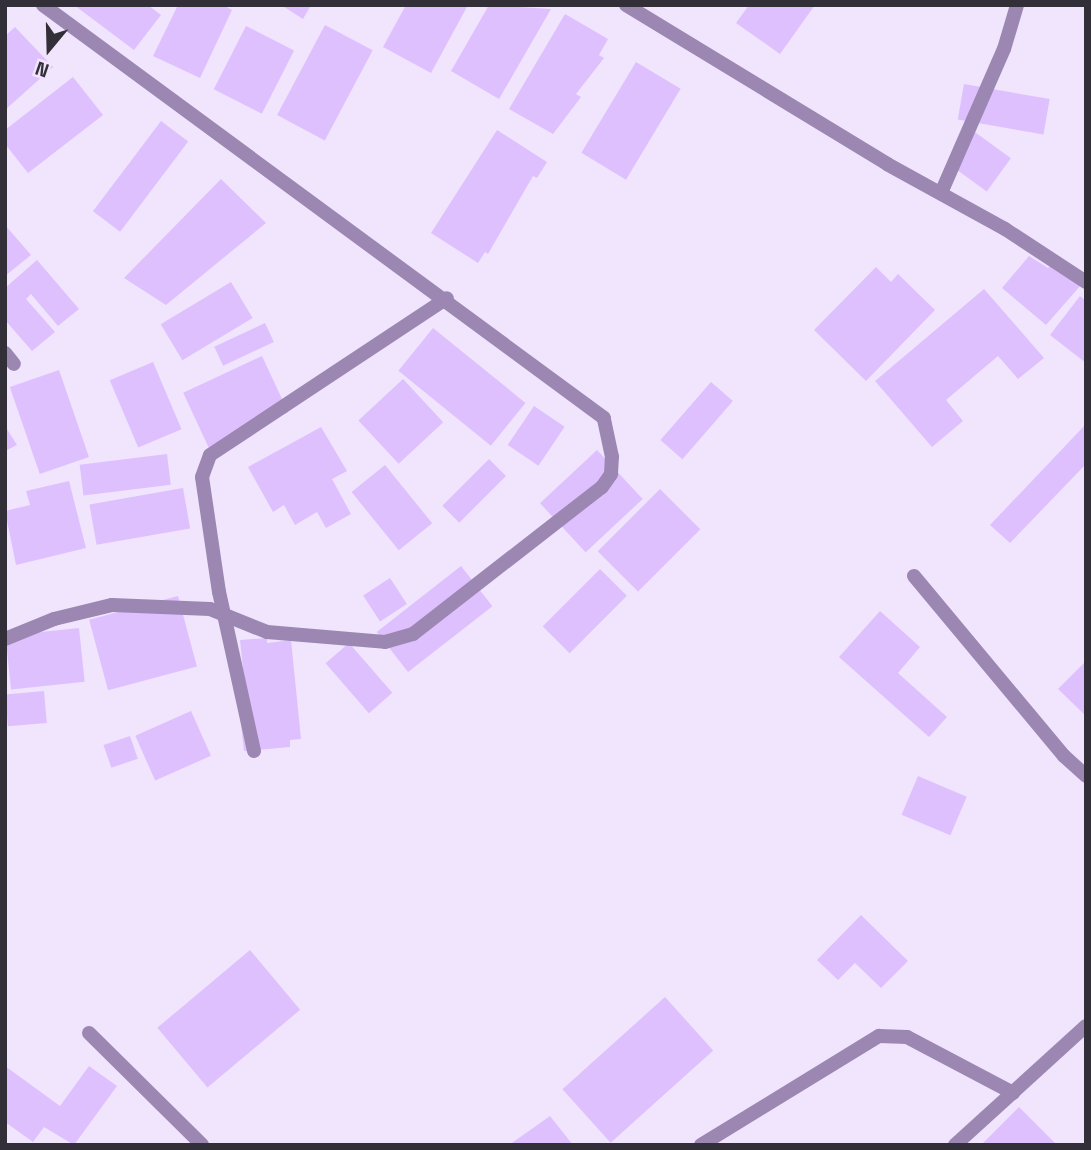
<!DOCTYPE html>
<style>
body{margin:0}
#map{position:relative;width:1091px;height:1150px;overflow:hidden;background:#f0e5fc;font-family:"Space Grotesk",sans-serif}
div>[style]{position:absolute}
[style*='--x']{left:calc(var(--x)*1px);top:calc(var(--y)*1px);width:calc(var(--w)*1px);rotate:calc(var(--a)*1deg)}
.building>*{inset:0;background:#dfc0ff;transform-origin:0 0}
.minor>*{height:14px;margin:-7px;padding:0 7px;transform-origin:7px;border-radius:7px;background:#9c86b2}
span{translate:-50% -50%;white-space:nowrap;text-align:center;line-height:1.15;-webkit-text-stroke:6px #f0e5fc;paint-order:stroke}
.frame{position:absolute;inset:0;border:7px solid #332f38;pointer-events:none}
.north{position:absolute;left:14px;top:14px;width:70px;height:70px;-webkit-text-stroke:5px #f0e5fc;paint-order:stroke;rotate:199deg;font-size:19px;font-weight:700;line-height:28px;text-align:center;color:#332f38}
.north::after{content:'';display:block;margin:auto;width:24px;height:32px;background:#332f38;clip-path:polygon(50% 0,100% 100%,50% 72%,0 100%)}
</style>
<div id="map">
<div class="building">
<div style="clip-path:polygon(74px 5px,148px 5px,161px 15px,134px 50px)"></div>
<div style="clip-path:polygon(178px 5px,223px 5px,232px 10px,200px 78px,153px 56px)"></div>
<div style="clip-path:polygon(281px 5px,311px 5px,303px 19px)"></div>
<div style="clip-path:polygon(406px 5px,468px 5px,431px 73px,383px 47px)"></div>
<div style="clip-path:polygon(489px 5px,551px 9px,499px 99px,451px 71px)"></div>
<div style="clip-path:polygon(749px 5px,815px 5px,780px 54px,736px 23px)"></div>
<div style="clip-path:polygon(565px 14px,608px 39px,599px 55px,604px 58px,576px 94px,581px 97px,553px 134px,509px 109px)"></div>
<div style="left:325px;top:25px;width:54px;height:102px;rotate:28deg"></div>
<div style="left:246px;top:26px;width:54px;height:71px;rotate:27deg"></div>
<div style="clip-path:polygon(15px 27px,53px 67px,5px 110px,5px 36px)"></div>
<div style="left:636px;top:62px;width:52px;height:106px;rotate:31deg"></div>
<div style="clip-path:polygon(73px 77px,103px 115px,28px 173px,5px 144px,5px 130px)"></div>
<div style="left:964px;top:84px;width:87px;height:36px;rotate:10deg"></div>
<div style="left:161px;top:121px;width:34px;height:113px;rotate:37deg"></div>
<div style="clip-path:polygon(497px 130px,547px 162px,537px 178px,533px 176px,488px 254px,485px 252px,478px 263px,431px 233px)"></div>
<div style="left:972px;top:130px;width:48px;height:41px;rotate:36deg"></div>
<div style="clip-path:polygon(221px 179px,266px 223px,166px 305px,124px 278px)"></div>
<div style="clip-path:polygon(5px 225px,31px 255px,5px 276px)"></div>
<div style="clip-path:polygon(1029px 256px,1048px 268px,1054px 262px,1081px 285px,1046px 325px,1002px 288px)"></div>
<div style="clip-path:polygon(37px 260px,79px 309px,58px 326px,31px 294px,26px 299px,55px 332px,32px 351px,5px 320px,5px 288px)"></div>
<div style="clip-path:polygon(876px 267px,891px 282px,898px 274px,935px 310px,866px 381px,814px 330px)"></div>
<div style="left:231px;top:282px;width:42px;height:82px;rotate:59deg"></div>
<div style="clip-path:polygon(984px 289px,1044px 358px,1018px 379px,998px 356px,946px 400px,963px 421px,932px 447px,875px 381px)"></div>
<div style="clip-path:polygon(1080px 296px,1086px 301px,1086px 363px,1050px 335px)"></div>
<div style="left:265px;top:323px;width:21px;height:56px;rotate:65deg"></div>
<div style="left:433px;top:328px;width:119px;height:55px;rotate:39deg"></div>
<div style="left:262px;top:356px;width:62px;height:87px;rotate:65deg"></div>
<div style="left:153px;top:362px;width:73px;height:47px;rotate:67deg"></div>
<div style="left:59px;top:370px;width:92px;height:52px;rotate:71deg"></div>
<div style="left:403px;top:379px;width:59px;height:61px;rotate:47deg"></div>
<div style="left:711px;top:382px;width:29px;height:77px;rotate:41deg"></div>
<div style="left:534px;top:406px;width:37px;height:47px;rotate:34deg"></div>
<div style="clip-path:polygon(1086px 424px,1086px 464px,1010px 543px,990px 525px)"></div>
<div style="clip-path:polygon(5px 426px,17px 445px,5px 451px)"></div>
<div style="clip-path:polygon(321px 427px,347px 471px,332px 479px,351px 514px,326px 528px,317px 512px,295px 525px,284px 505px,273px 512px,248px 467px)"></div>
<div style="left:597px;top:450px;width:67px;height:78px;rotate:47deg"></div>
<div style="left:167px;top:454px;width:31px;height:88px;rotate:83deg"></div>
<div style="left:489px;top:459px;width:24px;height:66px;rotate:45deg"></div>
<div style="left:385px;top:465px;width:75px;height:43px;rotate:51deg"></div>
<div style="clip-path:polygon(69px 481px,86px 548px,16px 565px,5px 511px,30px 505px,26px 491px)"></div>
<div style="left:183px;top:488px;width:41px;height:95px;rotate:80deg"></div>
<div style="left:660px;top:489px;width:57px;height:88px;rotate:45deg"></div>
<div style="left:461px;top:566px;width:51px;height:107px;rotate:52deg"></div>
<div style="left:600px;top:569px;width:38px;height:81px;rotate:45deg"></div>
<div style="left:390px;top:578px;width:31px;height:32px;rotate:57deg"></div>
<div style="left:178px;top:596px;width:73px;height:92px;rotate:75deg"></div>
<div style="clip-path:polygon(880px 611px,920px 647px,898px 673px,947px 717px,929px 737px,839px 657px)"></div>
<div style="left:79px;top:628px;width:54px;height:74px;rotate:84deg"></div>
<div style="clip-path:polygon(267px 638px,267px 643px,291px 640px,301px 739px,290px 740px,290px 747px,244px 751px,237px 689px,245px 688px,240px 640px)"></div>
<div style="left:349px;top:643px;width:66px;height:31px;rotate:49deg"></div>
<div style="clip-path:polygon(1086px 661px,1086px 716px,1058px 689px)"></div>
<div style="left:44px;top:691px;width:32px;height:39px;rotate:85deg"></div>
<div style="left:191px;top:711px;width:49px;height:61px;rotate:66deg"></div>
<div style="left:130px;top:736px;width:24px;height:28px;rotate:71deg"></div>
<div style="left:918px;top:776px;width:53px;height:42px;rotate:23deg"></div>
<div style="clip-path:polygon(861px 915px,908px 961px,881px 988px,855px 963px,838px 980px,817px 960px)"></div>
<div style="left:250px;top:950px;width:78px;height:121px;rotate:50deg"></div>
<div style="left:665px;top:997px;width:72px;height:138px;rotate:48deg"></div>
<div style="clip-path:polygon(5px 1066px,60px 1106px,89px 1066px,117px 1086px,74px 1145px,44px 1127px,33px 1142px,5px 1122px)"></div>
<div style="clip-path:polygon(1019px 1107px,1057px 1145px,981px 1145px)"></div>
<div style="clip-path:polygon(550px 1116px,573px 1145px,509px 1145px)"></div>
</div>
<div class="minor">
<div style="--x:626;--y:5;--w:306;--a:31.3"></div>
<div style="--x:887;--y:164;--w:135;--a:28.8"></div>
<div style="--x:1005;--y:229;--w:97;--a:33.2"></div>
<div style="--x:941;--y:193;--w:157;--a:-66.4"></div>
<div style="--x:1004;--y:49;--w:46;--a:-73.5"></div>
<div style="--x:5;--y:353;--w:14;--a:51"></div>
<div style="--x:914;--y:576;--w:234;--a:50.2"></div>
<div style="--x:1064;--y:756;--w:30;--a:42"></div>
<div style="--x:5;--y:639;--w:53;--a:-22.2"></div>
<div style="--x:54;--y:619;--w:60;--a:-13.6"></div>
<div style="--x:112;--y:605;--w:98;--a:2.3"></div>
<div style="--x:210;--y:609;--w:61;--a:22"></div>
<div style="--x:267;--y:632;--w:118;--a:4.8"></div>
<div style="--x:385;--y:642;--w:29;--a:-16"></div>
<div style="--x:413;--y:634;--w:239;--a:-37.9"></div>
<div style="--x:602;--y:487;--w:16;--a:-55"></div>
<div style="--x:611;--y:474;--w:17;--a:-87"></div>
<div style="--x:612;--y:457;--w:40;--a:-102"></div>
<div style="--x:604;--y:418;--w:697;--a:-143.64"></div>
<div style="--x:254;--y:751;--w:163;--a:-102.4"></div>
<div style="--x:219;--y:592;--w:116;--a:-98.4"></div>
<div style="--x:202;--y:477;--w:23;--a:-70"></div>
<div style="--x:210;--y:455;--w:284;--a:-33.5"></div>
<div style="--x:89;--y:1033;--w:159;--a:44.7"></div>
<div style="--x:701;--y:1145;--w:209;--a:-31.5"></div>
<div style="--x:879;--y:1036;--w:28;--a:2"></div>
<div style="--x:907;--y:1037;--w:120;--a:27.8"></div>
<div style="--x:955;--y:1145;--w:177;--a:-42.3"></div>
</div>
<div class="frame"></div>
<div class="north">N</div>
</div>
